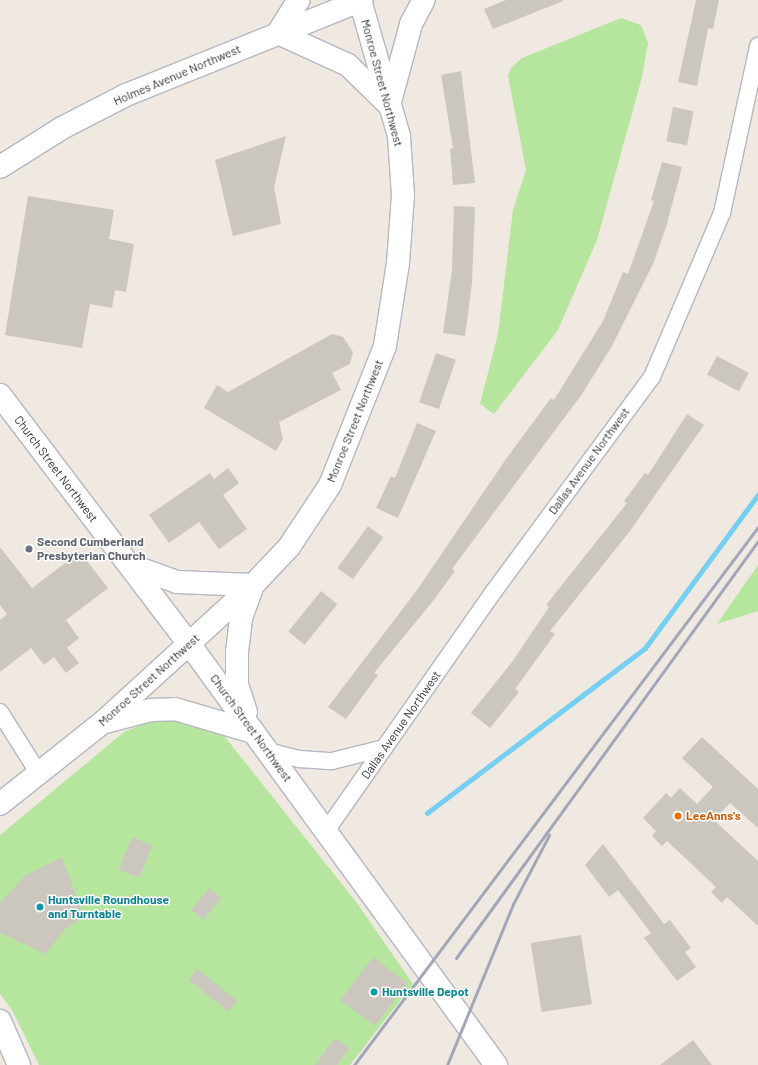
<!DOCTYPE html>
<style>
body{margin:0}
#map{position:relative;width:758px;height:1065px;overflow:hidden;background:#efe9e1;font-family:Barlow,sans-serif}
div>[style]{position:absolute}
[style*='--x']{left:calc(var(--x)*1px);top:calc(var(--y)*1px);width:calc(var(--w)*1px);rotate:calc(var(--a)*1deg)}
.green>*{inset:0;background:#b6e59e}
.stream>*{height:4.5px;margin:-2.25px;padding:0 2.25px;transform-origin:2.25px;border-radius:2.25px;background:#75cff0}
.building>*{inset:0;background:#cbc7bf;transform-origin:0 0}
.roads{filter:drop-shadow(1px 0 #b4b7c1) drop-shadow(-1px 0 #b4b7c1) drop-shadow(0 1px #b4b7c1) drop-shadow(0 -1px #b4b7c1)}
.street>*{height:16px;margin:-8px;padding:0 8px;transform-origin:8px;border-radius:8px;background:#fff}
.secondary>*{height:22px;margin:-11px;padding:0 11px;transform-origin:11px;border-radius:11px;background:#fff}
.rail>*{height:3px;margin:-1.5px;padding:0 1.5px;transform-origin:1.5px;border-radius:1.5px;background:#a3a6b8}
.dots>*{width:11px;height:11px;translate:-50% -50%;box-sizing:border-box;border:2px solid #fff;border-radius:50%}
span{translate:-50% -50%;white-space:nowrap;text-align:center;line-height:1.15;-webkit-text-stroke:3px #fff;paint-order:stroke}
.street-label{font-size:12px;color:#2e2e2e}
.worship-label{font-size:12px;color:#5b616d;font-weight:700}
.left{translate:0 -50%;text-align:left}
.food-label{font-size:12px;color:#c56008;font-weight:700}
.culture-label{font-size:12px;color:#0d838f;font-weight:700}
</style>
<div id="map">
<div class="green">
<div style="clip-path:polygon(621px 18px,641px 25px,648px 43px,642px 77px,597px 240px,558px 330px,494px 414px,480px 404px,498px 334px,513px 210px,526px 170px,508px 76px,511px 68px,522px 58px)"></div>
<div style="clip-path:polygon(758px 565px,758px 611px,717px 624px)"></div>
<div style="clip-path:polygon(172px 719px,217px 731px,225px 737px,357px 903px,413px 984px,350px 1065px,39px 1065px,12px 1010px,0 994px,0 835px,124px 732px,151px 721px)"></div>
</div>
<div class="stream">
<div style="--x:427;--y:813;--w:273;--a:-37.1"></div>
<div style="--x:645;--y:648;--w:190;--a:-53.6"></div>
</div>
<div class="building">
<div style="clip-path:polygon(506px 0,563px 0,563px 1px,493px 29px,484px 9px)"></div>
<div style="clip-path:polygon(696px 0,719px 0,713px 29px,708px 28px,697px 86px,678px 82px)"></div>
<div style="clip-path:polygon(461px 71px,475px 183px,453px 185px,450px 149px,453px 148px,441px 75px)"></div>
<div style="left:673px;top:107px;width:21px;height:35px;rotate:11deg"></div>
<div style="clip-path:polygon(286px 136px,274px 187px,281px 224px,233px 236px,215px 160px)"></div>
<div style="clip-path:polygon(662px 162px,682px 167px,667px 224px,654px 262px,612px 346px,582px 394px,452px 569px,455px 571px,433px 601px,374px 673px,378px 675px,346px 719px,328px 707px,417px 590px,506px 459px,551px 398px,554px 400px,603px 321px,623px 272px,628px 274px,654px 201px,651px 200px)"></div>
<div style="clip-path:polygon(28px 196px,114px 210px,109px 239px,134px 244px,126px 292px,115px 290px,112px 308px,90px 304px,82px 348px,5px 335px)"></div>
<div style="clip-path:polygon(454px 206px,475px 207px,472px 283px,465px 336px,443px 333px,452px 270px)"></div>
<div style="clip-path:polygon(332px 334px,343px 337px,353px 352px,350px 364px,332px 373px,341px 390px,279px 422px,283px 439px,276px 451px,204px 408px,217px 385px,228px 392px)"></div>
<div style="left:436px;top:353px;width:21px;height:52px;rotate:19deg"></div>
<div style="left:717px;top:356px;width:36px;height:21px;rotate:28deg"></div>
<div style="clip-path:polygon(687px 414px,704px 425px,630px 531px,550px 631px,555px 634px,515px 689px,519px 692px,490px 728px,471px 713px,512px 662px,549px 607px,546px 605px,627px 503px,624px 501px,645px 473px,648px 475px)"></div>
<div style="clip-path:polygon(417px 423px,436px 431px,398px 518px,376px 508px,391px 476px,395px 478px)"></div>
<div style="clip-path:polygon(228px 468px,239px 483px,223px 495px,247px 529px,219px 549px,199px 522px,169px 543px,149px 515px,210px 473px,214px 479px)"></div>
<div style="left:368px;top:526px;width:19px;height:52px;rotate:36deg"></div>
<div style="clip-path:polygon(0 547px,32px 588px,80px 552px,108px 588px,66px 620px,79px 638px,67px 648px,79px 663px,66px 673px,54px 657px,44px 665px,31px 648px,0 672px,0 620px,7px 614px,0 605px)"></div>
<div style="left:321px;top:591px;width:21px;height:52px;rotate:39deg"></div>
<div style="clip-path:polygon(702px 737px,758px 789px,758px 828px,730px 803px,714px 820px,758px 861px,758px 926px,727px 897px,722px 903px,711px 892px,716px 887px,667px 841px,662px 846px,652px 836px,656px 831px,643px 818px,666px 793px,671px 798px,680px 788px,697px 804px,713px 787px,682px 758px)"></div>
<div style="left:132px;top:837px;width:22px;height:35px;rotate:22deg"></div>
<div style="clip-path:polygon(603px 844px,664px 924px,670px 920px,691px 948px,685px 952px,696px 967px,677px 981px,644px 938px,651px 933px,618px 890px,609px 897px,585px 865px)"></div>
<div style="clip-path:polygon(62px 857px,84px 917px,64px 930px,46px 954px,0 933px,0 903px,25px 876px)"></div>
<div style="left:209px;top:888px;width:16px;height:28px;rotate:40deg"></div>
<div style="left:581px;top:935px;width:70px;height:51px;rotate:81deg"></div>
<div style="left:373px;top:957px;width:43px;height:54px;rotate:37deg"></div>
<div style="left:197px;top:969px;width:51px;height:14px;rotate:38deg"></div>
<div style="clip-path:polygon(335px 1038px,350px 1048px,337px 1065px,315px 1065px)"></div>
<div style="clip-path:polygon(693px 1040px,712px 1065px,660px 1065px)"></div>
</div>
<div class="roads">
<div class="street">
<div style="--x:0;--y:712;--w:73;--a:57.8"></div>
<div style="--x:267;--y:751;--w:34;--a:14"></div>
<div style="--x:300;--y:759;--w:32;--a:4"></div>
<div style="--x:332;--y:761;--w:54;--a:-14"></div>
<div style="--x:326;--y:831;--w:293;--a:-55"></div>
<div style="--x:494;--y:591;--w:266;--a:-53.6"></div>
<div style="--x:652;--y:377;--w:178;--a:-66.9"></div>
<div style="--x:722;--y:213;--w:171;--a:-77.8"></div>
</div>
<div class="secondary">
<div style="--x:278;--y:33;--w:77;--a:24.6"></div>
<div style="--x:348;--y:65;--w:56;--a:44.3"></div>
<div style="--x:278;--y:33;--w:39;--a:-58"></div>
<div style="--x:390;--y:102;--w:81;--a:-74.9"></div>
<div style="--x:411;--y:24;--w:27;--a:-62"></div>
<div style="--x:0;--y:167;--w:73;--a:-32.2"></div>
<div style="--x:62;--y:128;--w:72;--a:-27.3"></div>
<div style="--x:126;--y:95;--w:254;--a:-21.9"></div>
<div style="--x:0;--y:395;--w:314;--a:52.8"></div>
<div style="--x:190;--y:645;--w:520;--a:53.92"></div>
<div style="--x:130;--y:565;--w:50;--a:19.9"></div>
<div style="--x:177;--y:582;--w:76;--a:2.3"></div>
<div style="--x:246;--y:712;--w:28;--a:-108"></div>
<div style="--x:237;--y:685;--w:33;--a:-90"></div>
<div style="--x:237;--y:652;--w:34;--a:-83"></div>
<div style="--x:241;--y:618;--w:30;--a:-70"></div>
<div style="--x:105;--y:722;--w:48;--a:-14.6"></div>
<div style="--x:151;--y:710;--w:24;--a:-2"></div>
<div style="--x:175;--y:709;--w:81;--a:16.4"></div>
<div style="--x:0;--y:804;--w:130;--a:-38.5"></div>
<div style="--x:102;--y:723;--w:205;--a:-42.4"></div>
<div style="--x:253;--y:585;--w:52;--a:-46.5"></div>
<div style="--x:289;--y:547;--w:74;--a:-56.5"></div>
<div style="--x:330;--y:485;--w:149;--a:-68.4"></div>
<div style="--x:385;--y:346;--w:84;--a:-81.1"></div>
<div style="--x:398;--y:263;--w:68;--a:-85.8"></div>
<div style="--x:403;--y:195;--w:59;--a:-93.9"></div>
<div style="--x:399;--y:136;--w:141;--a:-106"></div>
<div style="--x:0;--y:1021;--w:48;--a:66.6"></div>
</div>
</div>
<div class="rail">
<div style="--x:456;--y:958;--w:515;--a:-54.09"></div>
<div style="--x:354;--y:1065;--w:673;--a:-53.1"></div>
<div style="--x:447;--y:1065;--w:174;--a:-67.7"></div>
<div style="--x:513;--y:904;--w:78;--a:-62.4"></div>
</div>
<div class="dots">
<div style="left:29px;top:549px;background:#6b7280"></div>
<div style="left:678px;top:816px;background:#e8710a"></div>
<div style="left:40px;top:907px;background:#0f9aa8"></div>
<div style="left:374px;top:992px;background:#0f9aa8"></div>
</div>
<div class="street-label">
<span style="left:177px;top:75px;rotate:-23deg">Holmes Avenue Northwest</span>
<span style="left:382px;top:83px;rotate:75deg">Monroe Street Northwest</span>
<span style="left:355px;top:421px;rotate:-68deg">Monroe Street Northwest</span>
<span style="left:589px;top:461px;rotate:-54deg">Dallas Avenue Northwest</span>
<span style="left:56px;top:469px;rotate:53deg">Church Street Northwest</span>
<span style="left:149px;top:680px;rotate:-42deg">Monroe Street Northwest</span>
<span style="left:401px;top:725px;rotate:-55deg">Dallas Avenue Northwest</span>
<span style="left:251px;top:728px;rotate:54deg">Church Street Northwest</span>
</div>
<div class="worship-label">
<span class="left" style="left:37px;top:549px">Second Cumberland<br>Presbyterian Church</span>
</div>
<div class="food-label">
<span class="left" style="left:686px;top:816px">LeeAnns's</span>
</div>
<div class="culture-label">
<span class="left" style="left:48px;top:907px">Huntsville Roundhouse<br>and Turntable</span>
<span class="left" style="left:382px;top:992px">Huntsville Depot</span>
</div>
</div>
